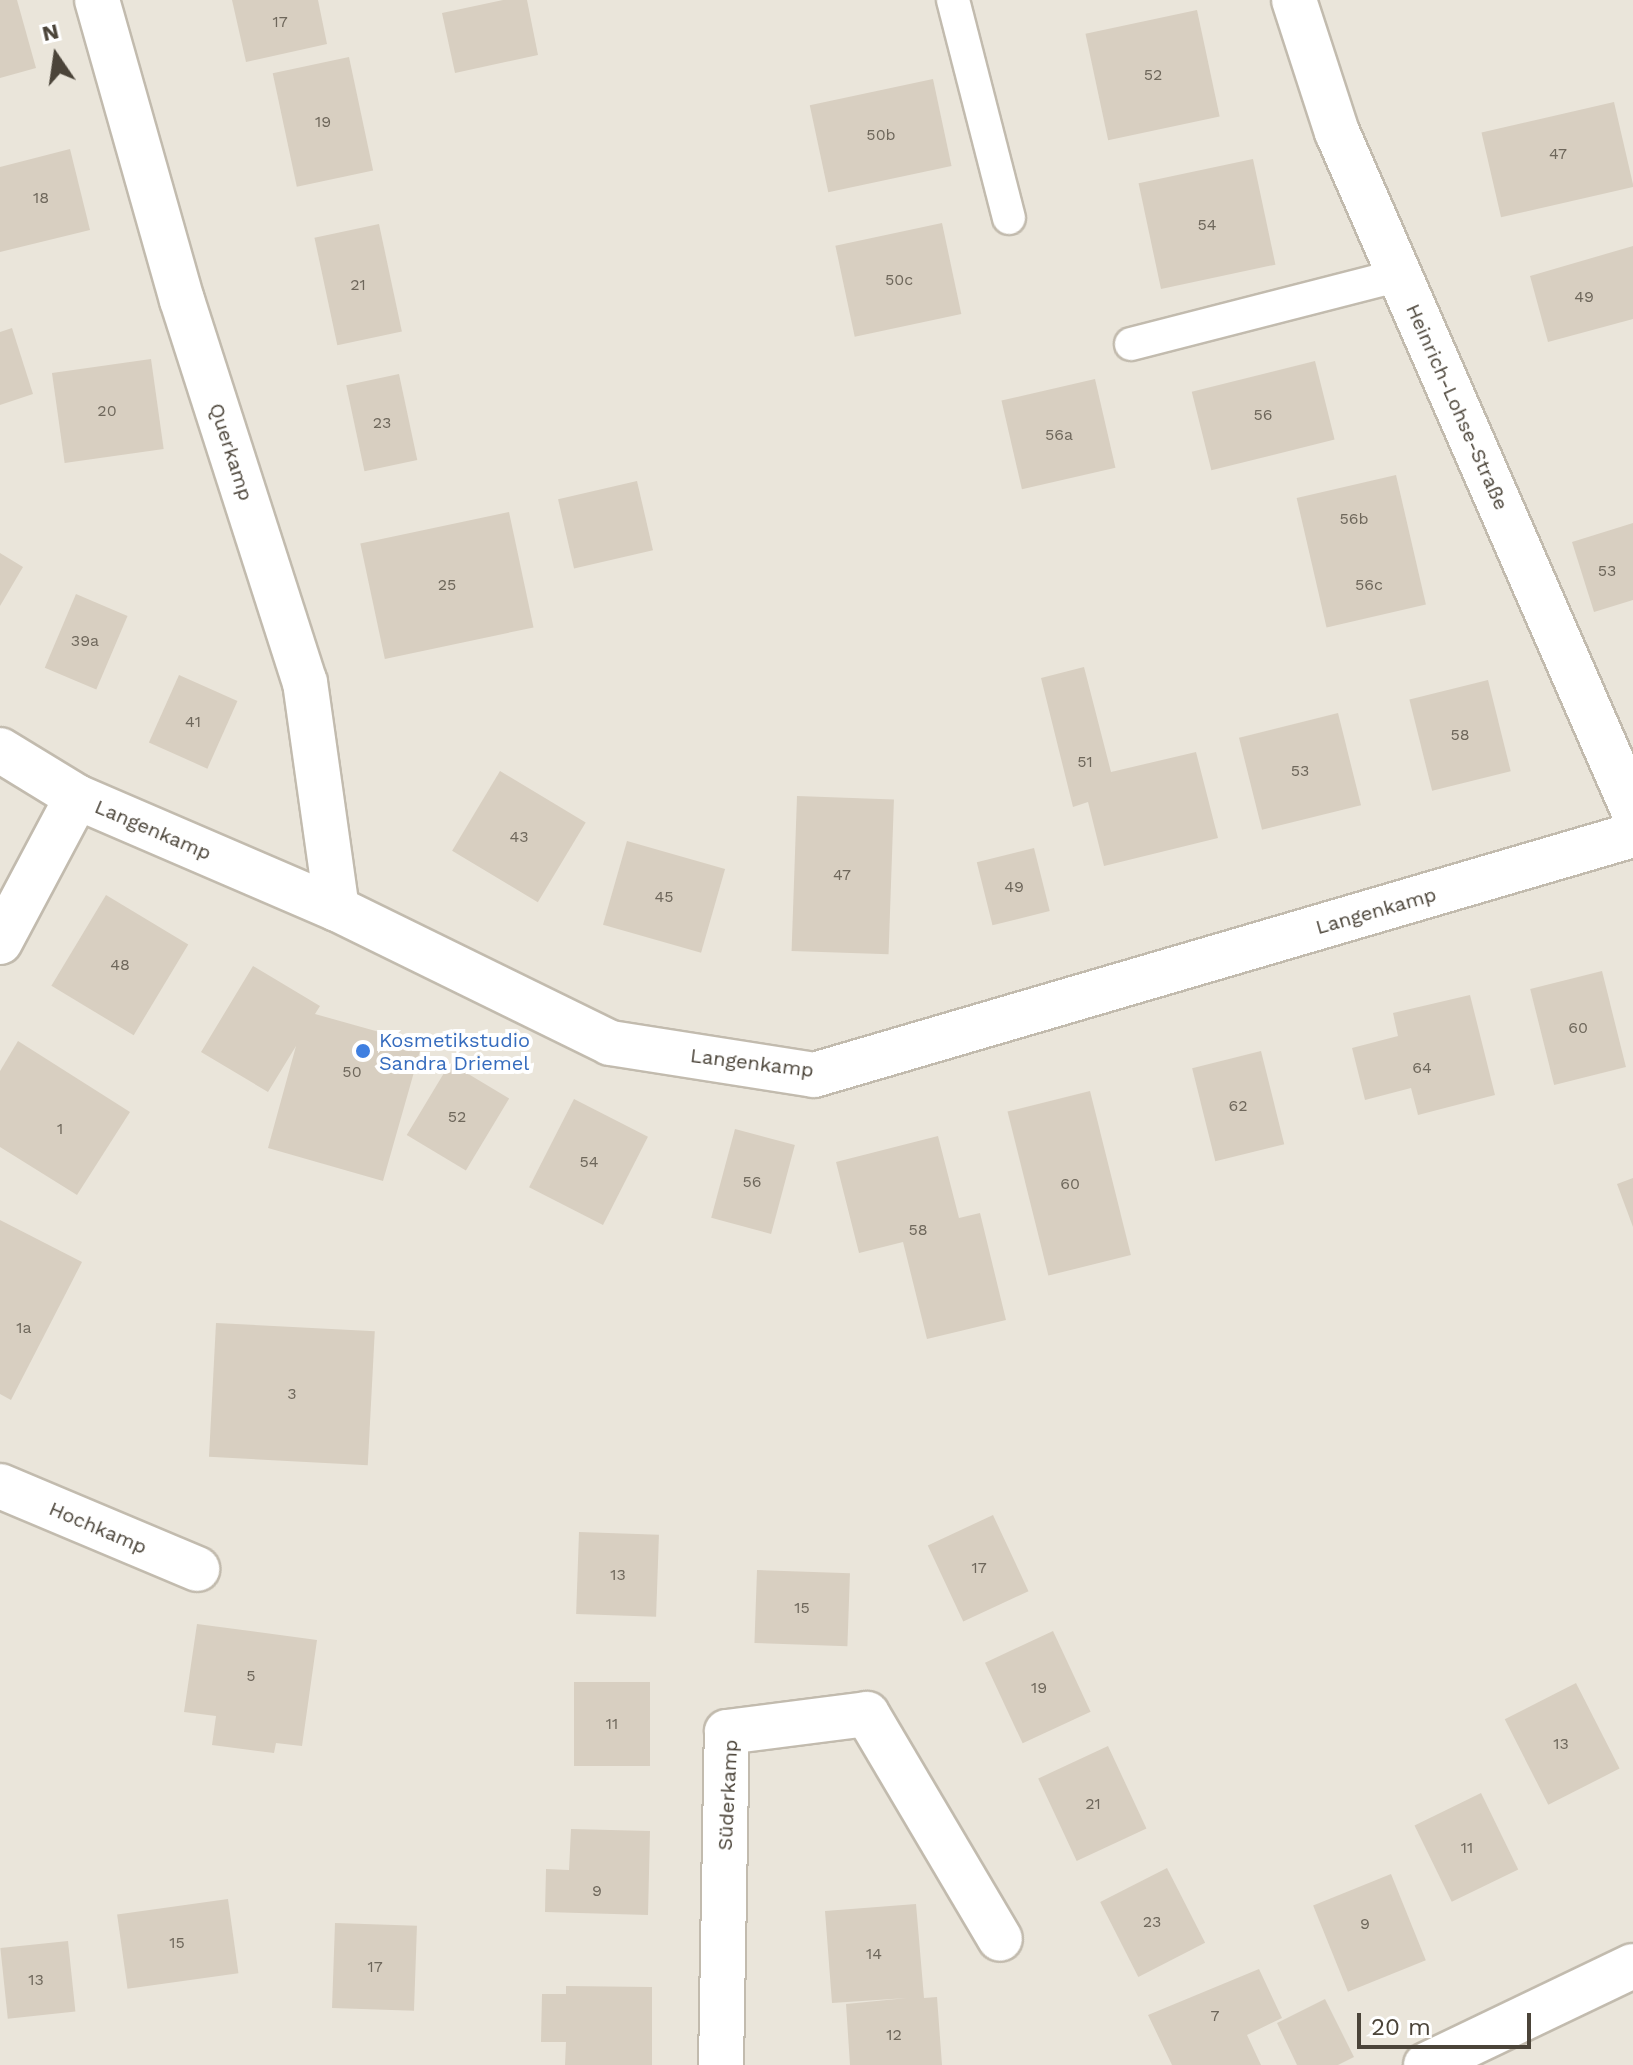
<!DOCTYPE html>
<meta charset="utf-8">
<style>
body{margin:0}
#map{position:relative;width:1633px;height:2065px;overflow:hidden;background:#f6f3ec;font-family:"Work Sans",sans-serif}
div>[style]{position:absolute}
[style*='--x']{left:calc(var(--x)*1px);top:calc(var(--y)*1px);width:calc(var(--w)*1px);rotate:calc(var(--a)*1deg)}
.residential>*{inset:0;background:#eae5da;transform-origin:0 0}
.building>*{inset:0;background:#d8cfc1;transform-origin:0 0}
.roads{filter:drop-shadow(2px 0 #c2bbae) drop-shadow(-2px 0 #c2bbae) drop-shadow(0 2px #c2bbae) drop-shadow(0 -2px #c2bbae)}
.service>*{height:32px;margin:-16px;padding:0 16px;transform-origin:16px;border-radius:16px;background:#fff}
.minor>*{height:44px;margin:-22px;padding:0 22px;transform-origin:22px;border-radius:22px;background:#fff}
.dots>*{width:22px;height:22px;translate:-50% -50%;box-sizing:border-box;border:4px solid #fff;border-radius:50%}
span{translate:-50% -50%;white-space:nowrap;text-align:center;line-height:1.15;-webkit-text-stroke:8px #fff;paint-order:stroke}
.number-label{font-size:16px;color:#6e675b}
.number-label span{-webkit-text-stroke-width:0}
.street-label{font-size:20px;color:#4b4439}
.shop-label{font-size:20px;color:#366cbe}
.left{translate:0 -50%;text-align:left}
.north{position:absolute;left:16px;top:16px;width:80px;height:80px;-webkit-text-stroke:6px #fff;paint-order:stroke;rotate:347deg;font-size:22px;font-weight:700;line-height:32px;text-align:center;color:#4b4439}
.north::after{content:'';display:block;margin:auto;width:28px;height:36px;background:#4b4439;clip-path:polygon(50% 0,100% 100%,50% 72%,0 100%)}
.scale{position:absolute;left:1357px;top:2013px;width:174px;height:36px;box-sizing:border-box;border:4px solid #4b4439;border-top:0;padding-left:10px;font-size:24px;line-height:28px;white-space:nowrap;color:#4b4439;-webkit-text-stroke:6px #fff;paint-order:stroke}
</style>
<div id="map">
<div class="residential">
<div style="left:0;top:0;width:1633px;height:2065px"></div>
</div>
<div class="building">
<div style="clip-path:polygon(0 0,17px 0,36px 68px,0 78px)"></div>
<div style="clip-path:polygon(232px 0,318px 0,327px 44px,246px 62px)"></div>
<div style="clip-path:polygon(503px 0,527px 0,538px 55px,455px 73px,442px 13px)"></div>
<div style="left:1197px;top:10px;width:109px;height:114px;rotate:78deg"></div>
<div style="left:349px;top:57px;width:116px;height:78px;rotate:78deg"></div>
<div style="left:933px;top:79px;width:89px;height:126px;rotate:78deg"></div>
<div style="left:1614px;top:102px;width:87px;height:136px;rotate:77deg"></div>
<div style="clip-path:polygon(70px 149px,90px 230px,0 252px,0 167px)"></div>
<div style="left:1253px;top:159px;width:108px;height:117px;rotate:78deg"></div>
<div style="left:942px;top:223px;width:93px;height:109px;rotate:78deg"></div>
<div style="left:379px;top:224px;width:110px;height:66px;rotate:78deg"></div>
<div style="clip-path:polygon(1633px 246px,1633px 319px,1548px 342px,1530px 276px)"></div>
<div style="clip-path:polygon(12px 328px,33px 394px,0 405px,0 332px)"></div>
<div style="left:151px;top:359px;width:91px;height:100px;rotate:82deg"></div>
<div style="left:1315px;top:361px;width:81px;height:127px;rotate:76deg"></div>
<div style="left:399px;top:374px;width:88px;height:54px;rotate:78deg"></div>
<div style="left:1095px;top:379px;width:91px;height:96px;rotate:77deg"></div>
<div style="left:1396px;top:475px;width:133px;height:102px;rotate:77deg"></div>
<div style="left:637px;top:481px;width:71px;height:81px;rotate:77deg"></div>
<div style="left:509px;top:512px;width:118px;height:152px;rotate:78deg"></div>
<div style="clip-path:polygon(1633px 523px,1633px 600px,1594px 612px,1572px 542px)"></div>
<div style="clip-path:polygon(0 553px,23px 567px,0 606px)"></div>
<div style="left:76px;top:594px;width:56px;height:80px;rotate:23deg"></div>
<div style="clip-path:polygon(1084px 667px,1111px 772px,1196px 752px,1218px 838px,1104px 866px,1088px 802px,1073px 807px,1041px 678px)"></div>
<div style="left:179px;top:675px;width:64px;height:74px;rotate:24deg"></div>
<div style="left:1488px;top:680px;width:94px;height:81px;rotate:76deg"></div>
<div style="left:1338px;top:713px;width:95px;height:102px;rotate:76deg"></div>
<div style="left:500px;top:771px;width:100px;height:93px;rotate:31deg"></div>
<div style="left:797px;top:796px;width:97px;height:155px;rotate:2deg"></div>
<div style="left:627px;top:841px;width:102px;height:87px;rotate:16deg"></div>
<div style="left:1034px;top:848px;width:65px;height:59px;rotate:76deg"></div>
<div style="left:106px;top:895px;width:96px;height:106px;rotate:31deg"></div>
<div style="clip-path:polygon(253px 966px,320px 1006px,315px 1014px,422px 1044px,383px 1181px,268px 1148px,296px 1046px,268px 1092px,201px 1052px)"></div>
<div style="left:1602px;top:971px;width:99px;height:74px;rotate:76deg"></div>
<div style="clip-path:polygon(1470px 995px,1495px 1095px,1418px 1115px,1411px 1088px,1365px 1100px,1352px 1048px,1398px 1036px,1393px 1013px)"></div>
<div style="clip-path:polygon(18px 1041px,130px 1112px,77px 1195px,0 1147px,0 1071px)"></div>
<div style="left:1261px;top:1051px;width:96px;height:71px;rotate:76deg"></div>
<div style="left:450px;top:1063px;width:69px;height:84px;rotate:31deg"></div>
<div style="left:1090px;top:1091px;width:169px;height:85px;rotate:76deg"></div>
<div style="left:574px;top:1099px;width:83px;height:99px;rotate:27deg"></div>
<div style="left:735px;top:1129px;width:62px;height:92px;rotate:15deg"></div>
<div style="clip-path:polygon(938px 1136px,959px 1218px,980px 1213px,1006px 1320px,927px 1339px,903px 1242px,859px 1253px,836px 1162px)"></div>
<div style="clip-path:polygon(1633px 1178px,1633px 1227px,1617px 1184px)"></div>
<div style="clip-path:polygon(0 1220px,82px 1262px,11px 1400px,0 1394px)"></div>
<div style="left:216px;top:1323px;width:159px;height:134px;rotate:3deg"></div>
<div style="left:993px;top:1515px;width:84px;height:72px;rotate:65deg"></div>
<div style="left:579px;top:1532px;width:80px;height:82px;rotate:2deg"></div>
<div style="left:757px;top:1570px;width:93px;height:73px;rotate:2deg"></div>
<div style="clip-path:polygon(197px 1624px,317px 1640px,302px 1746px,276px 1743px,274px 1753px,212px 1745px,216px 1716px,184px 1712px)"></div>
<div style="left:1053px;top:1631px;width:89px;height:75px;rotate:65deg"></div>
<div style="left:574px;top:1682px;width:76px;height:84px"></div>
<div style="left:1576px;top:1683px;width:96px;height:80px;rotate:63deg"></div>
<div style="left:1108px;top:1746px;width:91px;height:77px;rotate:65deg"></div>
<div style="left:1481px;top:1793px;width:85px;height:74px;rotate:64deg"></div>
<div style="clip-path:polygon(571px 1829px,650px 1831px,648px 1915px,545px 1912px,546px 1869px,569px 1870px)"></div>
<div style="left:1167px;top:1868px;width:84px;height:75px;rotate:63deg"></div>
<div style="left:1391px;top:1874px;width:93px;height:84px;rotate:68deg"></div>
<div style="left:228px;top:1899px;width:75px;height:112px;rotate:82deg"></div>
<div style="clip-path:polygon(916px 1904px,924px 1998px,937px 1997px,942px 2065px,850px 2065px,846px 2004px,907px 1998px,832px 2003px,825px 1911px)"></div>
<div style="left:335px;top:1923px;width:82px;height:85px;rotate:2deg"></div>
<div style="left:68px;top:1941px;width:71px;height:68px;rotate:84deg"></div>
<div style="clip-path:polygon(1259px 1969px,1282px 2018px,1247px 2035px,1261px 2065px,1172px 2065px,1148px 2015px)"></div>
<div style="clip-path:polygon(566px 1986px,652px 1987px,652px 2065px,565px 2065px,566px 2042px,541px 2042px,542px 1994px,566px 1994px)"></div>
<div style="clip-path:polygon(1325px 1999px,1354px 2057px,1338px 2065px,1297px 2065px,1277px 2023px)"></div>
</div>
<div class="roads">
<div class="service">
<div style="--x:953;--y:0;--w:225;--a:75.6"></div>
<div style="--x:1131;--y:344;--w:277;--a:-14.4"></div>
</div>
<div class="minor">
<div style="--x:97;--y:0;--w:312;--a:74.2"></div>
<div style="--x:182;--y:300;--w:401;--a:72.2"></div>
<div style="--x:305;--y:682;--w:229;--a:82"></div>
<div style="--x:1294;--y:0;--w:139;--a:72"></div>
<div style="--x:1337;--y:132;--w:740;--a:66.41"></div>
<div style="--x:0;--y:750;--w:90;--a:31.4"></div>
<div style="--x:77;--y:797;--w:283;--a:23.3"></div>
<div style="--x:337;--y:909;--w:304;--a:26.1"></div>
<div style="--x:610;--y:1043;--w:206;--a:8.9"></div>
<div style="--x:814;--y:1075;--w:853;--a:-16.33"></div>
<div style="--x:0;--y:942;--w:164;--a:-62"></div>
<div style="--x:0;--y:1486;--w:214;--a:22.8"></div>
<div style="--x:721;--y:2065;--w:333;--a:-89"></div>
<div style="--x:727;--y:1732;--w:141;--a:-7.3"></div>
<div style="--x:867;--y:1714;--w:261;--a:59.4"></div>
<div style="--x:1426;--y:2065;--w:229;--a:-25.6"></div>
</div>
</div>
<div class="dots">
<div style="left:363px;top:1051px;background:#3f7fe0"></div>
</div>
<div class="number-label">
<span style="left:280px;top:22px">17</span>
<span style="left:1153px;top:75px">52</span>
<span style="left:323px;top:122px">19</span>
<span style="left:881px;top:135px">50b</span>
<span style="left:1558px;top:154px">47</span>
<span style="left:41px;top:198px">18</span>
<span style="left:1207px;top:225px">54</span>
<span style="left:899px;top:280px">50c</span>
<span style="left:358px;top:285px">21</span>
<span style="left:1584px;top:297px">49</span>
<span style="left:107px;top:411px">20</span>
<span style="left:1263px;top:415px">56</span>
<span style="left:382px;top:423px">23</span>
<span style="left:1059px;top:435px">56a</span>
<span style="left:1354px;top:519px">56b</span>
<span style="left:1607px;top:571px">53</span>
<span style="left:447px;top:585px">25</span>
<span style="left:1369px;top:585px">56c</span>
<span style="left:85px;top:641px">39a</span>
<span style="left:193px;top:722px">41</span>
<span style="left:1460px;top:735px">58</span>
<span style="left:1085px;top:762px">51</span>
<span style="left:1300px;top:771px">53</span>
<span style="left:519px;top:837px">43</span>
<span style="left:842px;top:875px">47</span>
<span style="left:1014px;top:887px">49</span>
<span style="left:664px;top:897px">45</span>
<span style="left:120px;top:965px">48</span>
<span style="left:1578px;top:1028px">60</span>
<span style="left:1422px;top:1068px">64</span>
<span style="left:352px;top:1072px">50</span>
<span style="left:1238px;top:1106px">62</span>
<span style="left:457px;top:1117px">52</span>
<span style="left:60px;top:1129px">1</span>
<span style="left:589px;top:1162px">54</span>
<span style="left:752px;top:1182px">56</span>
<span style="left:1070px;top:1184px">60</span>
<span style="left:918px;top:1230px">58</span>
<span style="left:24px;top:1328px">1a</span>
<span style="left:292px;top:1394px">3</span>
<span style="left:979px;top:1568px">17</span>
<span style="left:618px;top:1575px">13</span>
<span style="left:802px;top:1608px">15</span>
<span style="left:251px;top:1676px">5</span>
<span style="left:1039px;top:1688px">19</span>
<span style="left:612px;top:1724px">11</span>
<span style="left:1561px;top:1744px">13</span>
<span style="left:1093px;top:1804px">21</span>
<span style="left:1467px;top:1848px">11</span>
<span style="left:597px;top:1891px">9</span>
<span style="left:1152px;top:1922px">23</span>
<span style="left:1365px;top:1924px">9</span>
<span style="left:177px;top:1943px">15</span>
<span style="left:874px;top:1954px">14</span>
<span style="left:375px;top:1967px">17</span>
<span style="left:36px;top:1980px">13</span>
<span style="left:1215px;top:2016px">7</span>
<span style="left:894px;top:2035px">12</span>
</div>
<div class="street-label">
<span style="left:1457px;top:407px;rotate:66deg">Heinrich-Lohse-Straße</span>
<span style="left:231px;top:452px;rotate:72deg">Querkamp</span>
<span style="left:153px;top:830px;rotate:23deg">Langenkamp</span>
<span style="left:1376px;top:911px;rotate:-16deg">Langenkamp</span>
<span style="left:752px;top:1063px;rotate:7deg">Langenkamp</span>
<span style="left:98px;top:1528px;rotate:23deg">Hochkamp</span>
<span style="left:728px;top:1795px;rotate:-87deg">Süderkamp</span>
</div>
<div class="shop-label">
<span class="left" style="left:379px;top:1052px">Kosmetikstudio<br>Sandra Driemel</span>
</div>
<div class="north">N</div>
<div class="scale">20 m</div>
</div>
